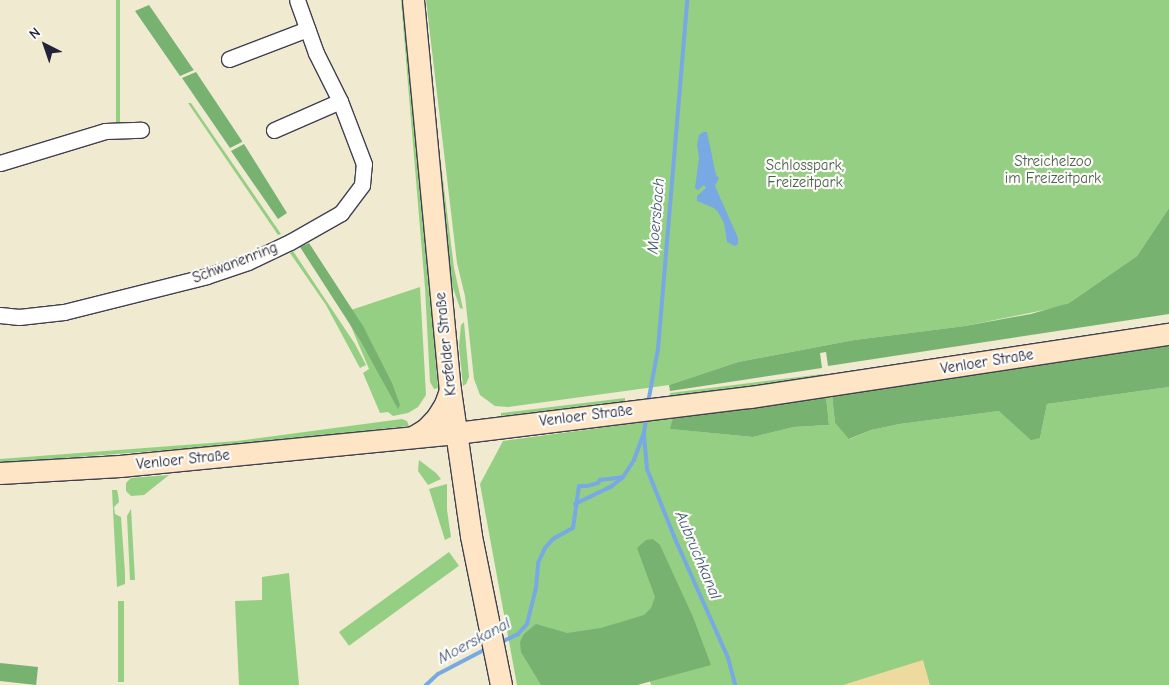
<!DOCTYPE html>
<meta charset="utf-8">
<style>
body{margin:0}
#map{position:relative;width:1169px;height:685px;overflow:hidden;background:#efead0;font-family:"Comic Neue",sans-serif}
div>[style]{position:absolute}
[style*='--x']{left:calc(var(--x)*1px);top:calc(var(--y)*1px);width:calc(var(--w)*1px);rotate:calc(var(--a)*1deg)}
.green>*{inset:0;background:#94cf83;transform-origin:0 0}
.forest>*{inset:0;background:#77b271;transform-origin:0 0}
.sand>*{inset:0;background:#eeda9e}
.water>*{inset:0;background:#78a9e3}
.stream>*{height:4px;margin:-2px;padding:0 2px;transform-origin:2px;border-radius:2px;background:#78a9e3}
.roads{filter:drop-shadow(1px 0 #414051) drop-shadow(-1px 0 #414051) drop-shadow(0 1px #414051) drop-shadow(0 -1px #414051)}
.minor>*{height:15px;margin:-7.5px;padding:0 7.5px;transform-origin:7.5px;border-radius:7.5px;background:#fff}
.secondary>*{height:21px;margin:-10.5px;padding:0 10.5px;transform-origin:10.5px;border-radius:10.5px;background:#fde5c5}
span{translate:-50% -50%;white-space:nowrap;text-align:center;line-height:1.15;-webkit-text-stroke:4.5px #fdfcf7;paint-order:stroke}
.park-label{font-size:15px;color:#4a5f54}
.street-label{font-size:15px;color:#22223b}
.water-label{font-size:16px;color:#44587e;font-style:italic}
.north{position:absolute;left:20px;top:20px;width:50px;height:50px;-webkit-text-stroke:4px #fdfcf7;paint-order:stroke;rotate:319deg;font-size:14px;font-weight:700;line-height:20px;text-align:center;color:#22223b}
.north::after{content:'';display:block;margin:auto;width:18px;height:22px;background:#22223b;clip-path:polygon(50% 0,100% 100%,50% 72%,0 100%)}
</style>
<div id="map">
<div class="green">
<div style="left:116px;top:0;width:4px;height:123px"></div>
<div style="clip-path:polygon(401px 0,407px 0,438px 388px,434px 389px,430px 382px,425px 288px)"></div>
<div style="clip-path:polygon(426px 0,1169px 0,1169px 208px,1137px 256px,1069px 303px,1054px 308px,965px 326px,854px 340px,738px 362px,669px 385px,508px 407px,495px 406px,480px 395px,474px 379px,465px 296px,457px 263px)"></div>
<div style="clip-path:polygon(432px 91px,454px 268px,463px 309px,460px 308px,451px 282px,448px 260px)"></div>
<div style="clip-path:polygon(188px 103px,191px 103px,281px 234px,278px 235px)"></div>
<div style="clip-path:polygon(293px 251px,355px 344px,366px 365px,360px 368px,326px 305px,290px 253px)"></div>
<div style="clip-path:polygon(420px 287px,426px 395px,418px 407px,408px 413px,393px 416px,388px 412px,380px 413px,363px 373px,369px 369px,345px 312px)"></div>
<div style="clip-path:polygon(464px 322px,469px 377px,466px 384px,463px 386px,459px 346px,461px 325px)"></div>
<div style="clip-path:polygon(1169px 323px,1169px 328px,830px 378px,830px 374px)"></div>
<div style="clip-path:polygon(823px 374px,823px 380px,671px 397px,670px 393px)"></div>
<div style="clip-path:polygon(1169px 387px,1169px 685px,651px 685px,650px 681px,637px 685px,517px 685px,480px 484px,503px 441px,673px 418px,671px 429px,753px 437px,794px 427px,829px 425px,826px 396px,832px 395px,835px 423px,850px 439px,871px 430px,900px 424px,999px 411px,1040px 438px,1047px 404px)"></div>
<div style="clip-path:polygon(625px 398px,625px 402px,501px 416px,501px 413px)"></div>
<div style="clip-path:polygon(402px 419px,407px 421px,409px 426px,246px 444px,0 463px,0 459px,237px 441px)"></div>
<div style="clip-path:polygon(419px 460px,436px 473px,441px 479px,428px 485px,418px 471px)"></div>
<div style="clip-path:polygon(169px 475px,144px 495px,131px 496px,126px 491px,126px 483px,131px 478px)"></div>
<div style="clip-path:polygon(447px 484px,447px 510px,451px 537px,445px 540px,429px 489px)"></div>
<div style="clip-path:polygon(112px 490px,117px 490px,118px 494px,119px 502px,114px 507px,115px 514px,121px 517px,125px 573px,125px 584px,117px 587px)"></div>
<div style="clip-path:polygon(131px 509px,135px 580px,130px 580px,127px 516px)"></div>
<div style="left:449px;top:552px;width:17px;height:136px;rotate:54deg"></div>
<div style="clip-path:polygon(289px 573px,299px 685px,239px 685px,235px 601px,262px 600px,262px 577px)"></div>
<div style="left:118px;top:601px;width:6px;height:81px"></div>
</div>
<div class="forest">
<div style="clip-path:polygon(149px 5px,193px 69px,194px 70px,180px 76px,135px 11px)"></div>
<div style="clip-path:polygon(196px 72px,242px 141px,242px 142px,230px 148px,182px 78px)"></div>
<div style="clip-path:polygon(244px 144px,287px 213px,278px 219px,231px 151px)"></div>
<div style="clip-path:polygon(1169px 208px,1169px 314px,828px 366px,826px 352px,820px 353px,822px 368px,670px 391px,669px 385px,738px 362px,854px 340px,965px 326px,1031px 314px,1069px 303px,1137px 256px)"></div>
<div style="clip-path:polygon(309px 243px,363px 326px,392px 383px,400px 405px,398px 409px,360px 340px,300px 247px)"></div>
<div style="clip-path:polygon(1169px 344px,1169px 387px,1047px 404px,1040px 438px,1031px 440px,999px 411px,900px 424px,871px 430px,849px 439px,835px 423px,832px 395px)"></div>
<div style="clip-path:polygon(826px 396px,829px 425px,794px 427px,753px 437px,670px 429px,673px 418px)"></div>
<div style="clip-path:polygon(653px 539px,660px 545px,693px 617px,711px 665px,637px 685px,541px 685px,521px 652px,520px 642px,524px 634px,536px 624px,567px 633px,601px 628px,644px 615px,651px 608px,655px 597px,637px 548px,646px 540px)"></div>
<div style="left:38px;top:667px;width:18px;height:38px;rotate:96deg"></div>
</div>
<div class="sand">
<div style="clip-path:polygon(923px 660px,930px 685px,843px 685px)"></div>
</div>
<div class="water">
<div style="clip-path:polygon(703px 132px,707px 132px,716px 175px,719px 178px,715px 186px,738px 238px,738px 244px,735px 246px,727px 242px,724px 223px,718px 212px,714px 208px,697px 201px,697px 196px,706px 188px,704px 185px,698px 190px,695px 188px,699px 158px,697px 145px,699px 135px)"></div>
</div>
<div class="stream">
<div style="--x:648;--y:403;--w:55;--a:-79.5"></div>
<div style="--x:658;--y:349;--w:350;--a:-85.2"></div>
<div style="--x:644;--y:435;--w:34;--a:85"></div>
<div style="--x:647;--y:469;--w:78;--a:68.1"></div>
<div style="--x:676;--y:541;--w:128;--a:66"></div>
<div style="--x:728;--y:658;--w:28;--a:75"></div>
<div style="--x:575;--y:504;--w:41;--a:-25.9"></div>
<div style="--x:612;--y:486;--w:14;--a:-39"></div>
<div style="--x:499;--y:643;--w:21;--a:-25"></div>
<div style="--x:518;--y:634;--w:13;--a:-48"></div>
<div style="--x:527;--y:624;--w:37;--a:-76"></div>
<div style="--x:536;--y:588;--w:25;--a:-85"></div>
<div style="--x:538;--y:563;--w:17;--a:-65"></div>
<div style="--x:545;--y:548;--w:12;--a:-48"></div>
<div style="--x:553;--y:539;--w:23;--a:-29"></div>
<div style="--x:573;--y:528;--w:42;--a:-81.9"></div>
<div style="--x:579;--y:486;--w:8;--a:0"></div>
<div style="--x:587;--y:486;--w:11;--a:-15"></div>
<div style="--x:598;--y:483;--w:4;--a:-56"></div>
<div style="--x:600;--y:480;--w:23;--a:-7"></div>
<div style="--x:623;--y:477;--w:20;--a:-57"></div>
<div style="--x:634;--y:460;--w:29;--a:-70"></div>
<div style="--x:644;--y:433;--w:15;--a:-82"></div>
<div style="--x:426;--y:685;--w:16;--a:-43"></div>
<div style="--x:438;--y:674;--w:54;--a:-27.5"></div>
</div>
<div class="roads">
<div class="minor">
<div style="--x:229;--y:59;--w:84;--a:-21"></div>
<div style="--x:274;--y:130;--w:72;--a:-23.7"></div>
<div style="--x:0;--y:163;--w:110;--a:-16.9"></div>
<div style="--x:105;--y:131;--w:36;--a:-2"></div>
<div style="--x:0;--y:315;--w:19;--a:6"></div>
<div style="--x:19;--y:317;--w:45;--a:-6.3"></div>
<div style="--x:64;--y:312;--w:147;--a:-14.1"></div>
<div style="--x:207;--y:276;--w:43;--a:-18.9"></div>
<div style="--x:248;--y:262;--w:47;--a:-25.5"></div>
<div style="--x:290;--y:242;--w:59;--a:-29.6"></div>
<div style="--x:341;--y:213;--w:35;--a:-53"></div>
<div style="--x:362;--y:185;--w:21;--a:-85"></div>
<div style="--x:364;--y:164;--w:67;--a:-110.9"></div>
<div style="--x:340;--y:101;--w:54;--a:-116.6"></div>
<div style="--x:316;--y:53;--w:56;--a:-109.7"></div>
</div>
<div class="secondary">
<div style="--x:413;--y:0;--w:392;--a:84.6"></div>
<div style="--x:450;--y:390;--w:148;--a:81.8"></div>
<div style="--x:471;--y:536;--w:152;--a:78.6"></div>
<div style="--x:413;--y:437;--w:15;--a:-32"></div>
<div style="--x:426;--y:429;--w:16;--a:-47"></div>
<div style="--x:437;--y:417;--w:15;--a:-58"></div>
<div style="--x:445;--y:404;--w:15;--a:-70"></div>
<div style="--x:0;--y:473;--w:120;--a:-3.3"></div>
<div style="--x:120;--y:466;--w:338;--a:-5.6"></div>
<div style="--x:456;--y:433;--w:296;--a:-7"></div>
<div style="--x:750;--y:397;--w:424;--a:-8.6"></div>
</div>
</div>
<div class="park-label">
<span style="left:1053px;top:170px">Streichelzoo<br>im Freizeitpark</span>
<span style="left:805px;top:174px">Schlosspark,<br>Freizeitpark</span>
</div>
<div class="street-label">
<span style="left:235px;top:263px;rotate:-21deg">Schwanenring</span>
<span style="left:446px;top:344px;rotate:-96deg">Krefelder Straße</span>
<span style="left:987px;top:362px;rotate:-9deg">Venloer Straße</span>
<span style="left:586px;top:416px;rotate:-7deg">Venloer Straße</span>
<span style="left:183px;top:460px;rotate:-6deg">Venloer Straße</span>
</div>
<div class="water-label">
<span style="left:656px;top:216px;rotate:-85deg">Moersbach</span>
<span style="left:698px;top:555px;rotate:67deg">Aubruchkanal</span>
<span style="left:474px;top:641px;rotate:-28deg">Moerskanal</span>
</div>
<div class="north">N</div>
</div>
